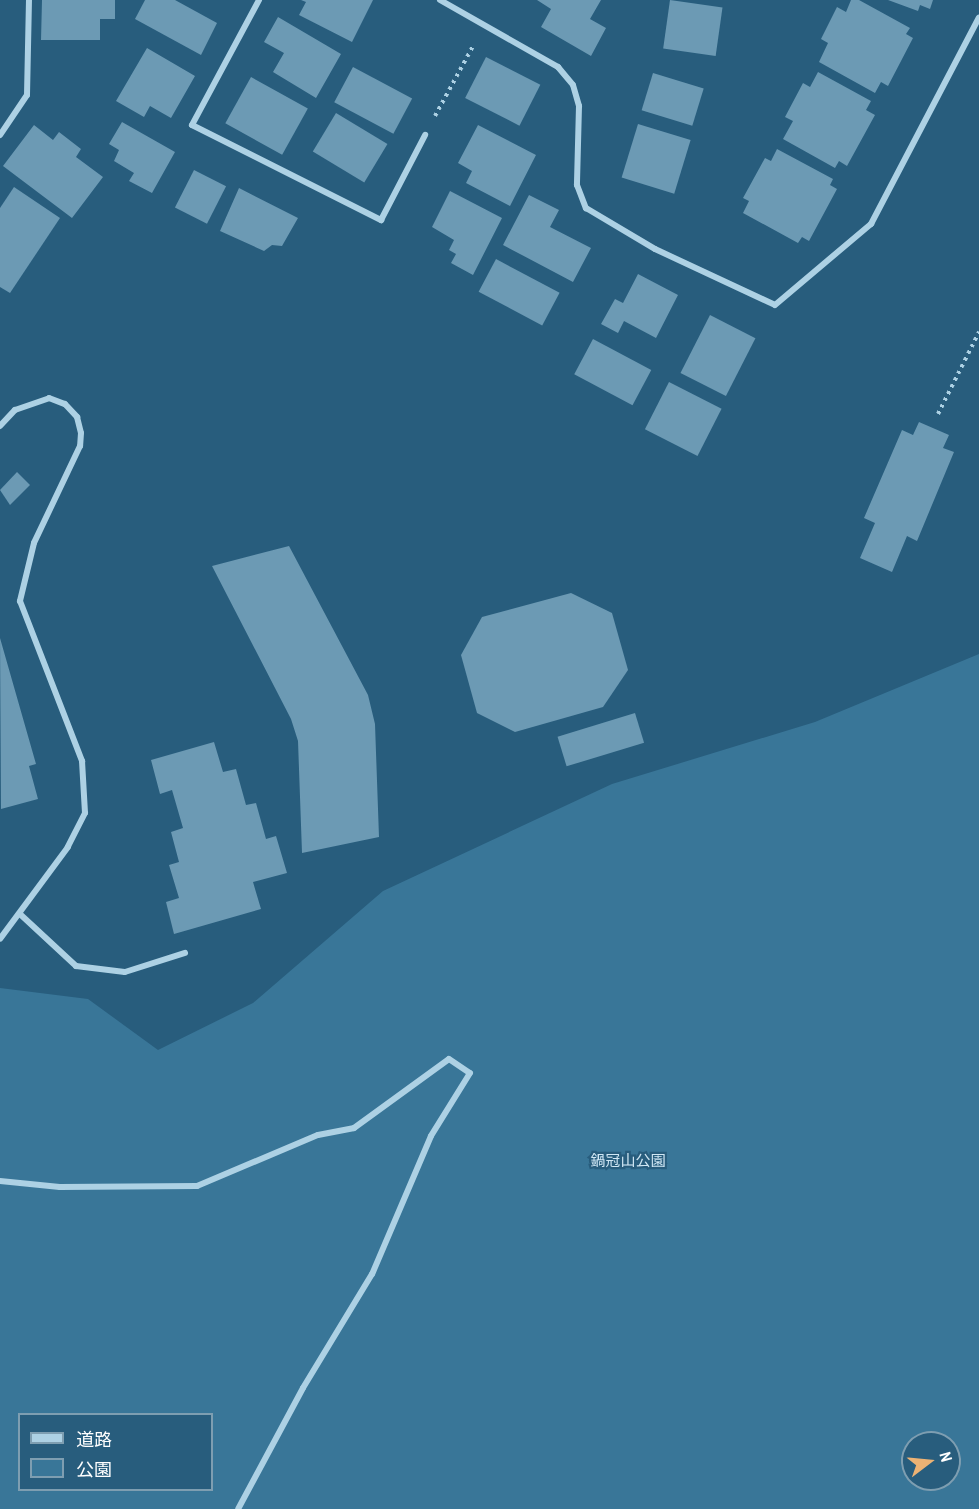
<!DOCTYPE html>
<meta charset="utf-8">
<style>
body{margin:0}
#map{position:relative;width:979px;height:1509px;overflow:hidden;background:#285d7d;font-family:"Archivo Narrow","Noto Sans JP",sans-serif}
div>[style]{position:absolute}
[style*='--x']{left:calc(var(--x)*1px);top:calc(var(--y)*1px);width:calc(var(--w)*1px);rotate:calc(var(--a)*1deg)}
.green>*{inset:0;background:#397698}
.building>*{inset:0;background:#6c9ab4;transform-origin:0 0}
.path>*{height:4px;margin-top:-2px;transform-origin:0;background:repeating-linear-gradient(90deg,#add1e4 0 3px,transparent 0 7.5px)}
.street>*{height:6px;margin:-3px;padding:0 3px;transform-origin:3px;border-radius:3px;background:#add1e4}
span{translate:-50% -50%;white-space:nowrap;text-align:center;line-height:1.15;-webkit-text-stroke:4.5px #285d7d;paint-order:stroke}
.park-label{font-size:15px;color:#d0e7f4}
.legend{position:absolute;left:18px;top:1413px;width:195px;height:78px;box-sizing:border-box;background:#285d7d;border:2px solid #7e9eb1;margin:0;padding:8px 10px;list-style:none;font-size:18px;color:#fff}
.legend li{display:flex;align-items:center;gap:12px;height:30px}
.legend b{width:30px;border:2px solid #7e9eb1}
.north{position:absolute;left:901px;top:1431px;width:60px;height:60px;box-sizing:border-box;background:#285d7d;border:2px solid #7e9eb1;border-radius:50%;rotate:74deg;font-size:16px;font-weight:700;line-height:24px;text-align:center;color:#fff}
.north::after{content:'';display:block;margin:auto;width:21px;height:27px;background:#ecb274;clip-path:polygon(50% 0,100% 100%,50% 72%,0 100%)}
</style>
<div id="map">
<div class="green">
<div style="clip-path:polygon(evenodd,979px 654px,979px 1509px,0 1509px,0 988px,88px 999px,158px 1050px,253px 1003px,383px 891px,612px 784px,815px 722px,979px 654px,20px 1414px,212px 1414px,212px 1490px,20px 1490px,20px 1414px,979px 654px,913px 1443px,949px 1443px,949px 1479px,913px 1479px,913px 1443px)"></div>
</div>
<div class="building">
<div style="clip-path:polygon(42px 0,115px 0,115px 19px,100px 19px,100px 40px,41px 40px)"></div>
<div style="clip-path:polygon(145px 0,175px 0,217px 23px,201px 55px,135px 19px)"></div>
<div style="clip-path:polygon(301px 0,373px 0,352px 42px,299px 15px,306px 2px)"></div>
<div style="clip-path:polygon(537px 0,601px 0,590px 19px,606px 28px,591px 56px,541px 27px,551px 9px)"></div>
<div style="left:670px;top:0;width:53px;height:49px;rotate:8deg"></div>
<div style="clip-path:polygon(851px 0,859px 0,910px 28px,906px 34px,913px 38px,888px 86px,881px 82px,875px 93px,819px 62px,828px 43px,821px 39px,837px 7px,846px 12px)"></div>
<div style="clip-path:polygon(888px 0,933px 0,930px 9px,920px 5px,918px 11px)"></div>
<div style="clip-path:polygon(278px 17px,341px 54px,316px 98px,273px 72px,284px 53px,264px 42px)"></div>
<div style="clip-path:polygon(147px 48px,195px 76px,171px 118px,150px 106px,144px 117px,116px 101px)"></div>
<div style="left:486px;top:57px;width:61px;height:46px;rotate:27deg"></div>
<div style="left:353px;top:67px;width:67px;height:40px;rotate:28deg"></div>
<div style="clip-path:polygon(818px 72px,871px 101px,866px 110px,875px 115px,847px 166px,839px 161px,835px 168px,783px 139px,793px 121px,785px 117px,803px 83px,810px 87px)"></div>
<div style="left:653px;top:73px;width:53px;height:39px;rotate:17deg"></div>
<div style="left:251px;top:77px;width:65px;height:53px;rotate:29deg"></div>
<div style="left:336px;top:113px;width:60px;height:45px;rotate:31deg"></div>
<div style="clip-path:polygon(122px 122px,175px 152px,152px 193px,129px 181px,134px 173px,114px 161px,119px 150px,109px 144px)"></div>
<div style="left:638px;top:124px;width:55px;height:56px;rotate:17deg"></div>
<div style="clip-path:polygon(34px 125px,53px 140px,59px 132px,81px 149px,76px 157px,103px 177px,72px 218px,3px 166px)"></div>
<div style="clip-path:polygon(478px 125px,536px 155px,510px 206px,466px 183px,472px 171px,458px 163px)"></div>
<div style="clip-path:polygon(777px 149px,833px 179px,830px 185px,837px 189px,809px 241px,802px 237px,798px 243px,743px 213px,749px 201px,743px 198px,765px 158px,771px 161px)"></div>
<div style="left:194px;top:170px;width:36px;height:42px;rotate:27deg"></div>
<div style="clip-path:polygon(14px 187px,60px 218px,10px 293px,0 287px,0 208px)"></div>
<div style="clip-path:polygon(239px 188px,298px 218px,282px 246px,272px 245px,264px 251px,220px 231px)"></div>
<div style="clip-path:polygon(450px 191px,502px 218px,473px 275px,451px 263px,456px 254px,449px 250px,454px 240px,432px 227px)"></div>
<div style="clip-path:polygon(529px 195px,559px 210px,550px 227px,591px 248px,573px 282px,503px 245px)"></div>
<div style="left:496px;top:259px;width:72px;height:37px;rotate:28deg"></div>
<div style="clip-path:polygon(638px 274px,678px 295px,656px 338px,624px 321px,618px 333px,601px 324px,615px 299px,623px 303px)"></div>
<div style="left:710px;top:315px;width:51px;height:65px;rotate:27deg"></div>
<div style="left:593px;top:339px;width:66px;height:40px;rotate:28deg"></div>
<div style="left:669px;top:382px;width:59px;height:53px;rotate:27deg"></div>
<div style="clip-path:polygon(919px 422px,949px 435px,943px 448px,954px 452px,917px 541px,907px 536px,892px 572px,860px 558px,875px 523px,864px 518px,902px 430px,913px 435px)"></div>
<div style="clip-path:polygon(17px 472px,30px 485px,10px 505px,0 490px)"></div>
<div style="clip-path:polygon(289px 546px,368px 695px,375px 724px,379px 837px,302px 853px,298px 741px,291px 719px,212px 566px)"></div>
<div style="clip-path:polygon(571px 593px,612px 613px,628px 670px,603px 707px,515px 732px,477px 713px,461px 655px,482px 617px)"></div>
<div style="clip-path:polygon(0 638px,36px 764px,29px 766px,38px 799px,1px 809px)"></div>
<div style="left:635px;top:713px;width:31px;height:81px;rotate:73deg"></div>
<div style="clip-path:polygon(214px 742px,223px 772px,236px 769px,246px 805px,256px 803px,266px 839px,276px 836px,287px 873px,253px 882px,261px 909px,174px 934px,166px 902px,179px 898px,169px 865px,179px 862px,171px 832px,183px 828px,172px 790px,160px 794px,151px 760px)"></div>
</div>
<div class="path">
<div style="--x:435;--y:116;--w:80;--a:-61.5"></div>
<div style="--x:938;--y:414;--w:92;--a:-63.4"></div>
</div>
<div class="street">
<div style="--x:259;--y:0;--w:142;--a:118.2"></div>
<div style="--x:192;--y:125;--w:212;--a:26.7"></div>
<div style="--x:381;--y:220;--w:96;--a:-62.6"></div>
<div style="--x:440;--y:0;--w:136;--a:29.6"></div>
<div style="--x:558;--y:67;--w:23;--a:50"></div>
<div style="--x:573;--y:85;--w:22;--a:74"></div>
<div style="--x:579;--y:106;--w:79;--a:91.5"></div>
<div style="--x:577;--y:185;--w:25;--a:69"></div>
<div style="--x:586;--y:208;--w:80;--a:30.7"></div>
<div style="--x:655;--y:249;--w:132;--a:25"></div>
<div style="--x:775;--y:305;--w:126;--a:-40.2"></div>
<div style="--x:871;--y:224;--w:233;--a:-62.4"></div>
<div style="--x:0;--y:135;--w:48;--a:-56"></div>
<div style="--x:27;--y:95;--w:95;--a:-88.8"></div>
<div style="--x:0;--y:426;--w:22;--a:-47"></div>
<div style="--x:15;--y:410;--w:36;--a:-19"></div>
<div style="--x:49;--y:398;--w:17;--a:21"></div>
<div style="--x:65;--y:404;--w:18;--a:47"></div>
<div style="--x:77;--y:417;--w:16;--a:76"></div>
<div style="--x:81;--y:433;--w:13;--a:94"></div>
<div style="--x:80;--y:446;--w:107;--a:115.4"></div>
<div style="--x:34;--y:543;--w:60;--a:103.6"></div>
<div style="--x:20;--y:601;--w:172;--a:68.8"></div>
<div style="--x:82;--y:761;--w:52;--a:86.7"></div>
<div style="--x:85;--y:813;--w:38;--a:117"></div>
<div style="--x:68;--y:847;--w:114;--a:126.5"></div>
<div style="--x:21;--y:915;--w:75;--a:42.8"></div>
<div style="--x:76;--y:966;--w:49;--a:7"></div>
<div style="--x:125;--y:972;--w:63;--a:-17.6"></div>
<div style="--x:0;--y:1181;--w:60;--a:5.7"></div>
<div style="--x:60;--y:1187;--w:137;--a:-0.4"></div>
<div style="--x:197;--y:1186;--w:131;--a:-22.9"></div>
<div style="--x:318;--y:1135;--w:37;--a:-11"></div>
<div style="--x:354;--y:1128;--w:117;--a:-36"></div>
<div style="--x:449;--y:1059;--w:25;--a:34"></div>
<div style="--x:470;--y:1073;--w:74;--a:121.8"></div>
<div style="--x:431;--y:1136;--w:150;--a:113.1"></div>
<div style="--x:372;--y:1274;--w:133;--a:121.2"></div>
<div style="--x:303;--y:1388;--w:137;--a:118.2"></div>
</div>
<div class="park-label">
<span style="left:628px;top:1161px">鍋冠山公園</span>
</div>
<ul class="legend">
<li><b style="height:8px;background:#add1e4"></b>道路</li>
<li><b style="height:16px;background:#397698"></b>公園</li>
</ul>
<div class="north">N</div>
</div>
